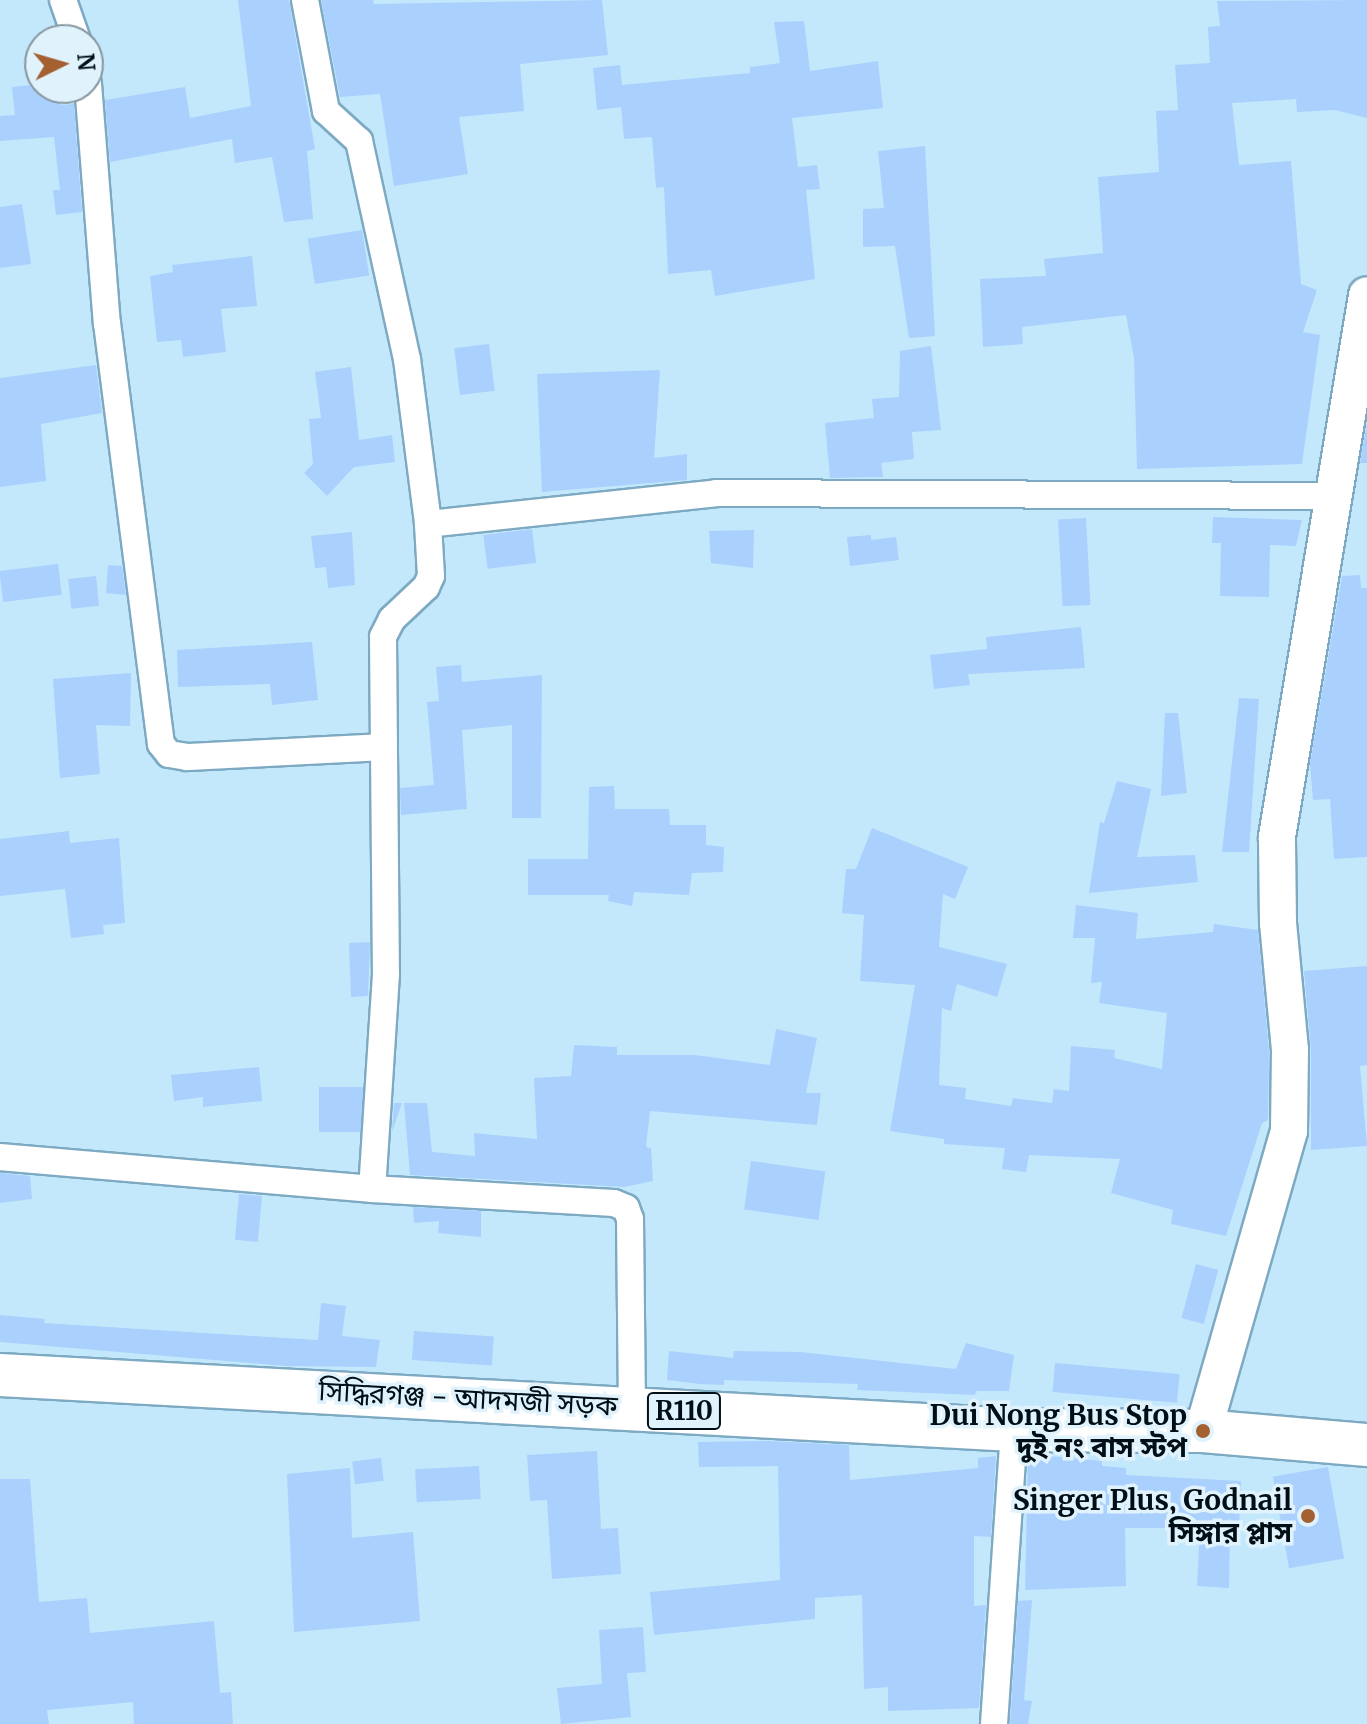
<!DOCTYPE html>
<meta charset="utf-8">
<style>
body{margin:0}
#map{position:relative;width:1367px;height:1724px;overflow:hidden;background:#c3e8fc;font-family:Merriweather,"Noto Sans Bengali",serif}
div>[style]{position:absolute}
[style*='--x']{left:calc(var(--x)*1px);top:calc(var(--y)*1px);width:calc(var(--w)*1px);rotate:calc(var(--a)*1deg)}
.building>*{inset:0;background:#aad0fd;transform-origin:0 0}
.roads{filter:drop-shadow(2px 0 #7daac2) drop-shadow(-2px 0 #7daac2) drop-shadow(0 2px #7daac2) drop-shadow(0 -2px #7daac2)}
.street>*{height:26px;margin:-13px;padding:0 13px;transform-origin:13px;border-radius:13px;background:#fff}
.secondary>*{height:36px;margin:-18px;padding:0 18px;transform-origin:18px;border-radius:18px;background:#fff}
.primary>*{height:42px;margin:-21px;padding:0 21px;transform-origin:21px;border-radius:21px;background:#fff}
.dots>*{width:22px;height:22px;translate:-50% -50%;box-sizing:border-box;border:4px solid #e0f2fc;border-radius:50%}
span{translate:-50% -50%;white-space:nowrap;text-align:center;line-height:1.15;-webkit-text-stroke:7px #e0f2fc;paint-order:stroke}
.shield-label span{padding:2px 6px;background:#e0f2fc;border:2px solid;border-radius:6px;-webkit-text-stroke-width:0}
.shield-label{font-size:26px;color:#010e16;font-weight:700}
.street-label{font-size:28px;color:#010e16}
.poi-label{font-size:28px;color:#010e16;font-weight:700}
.right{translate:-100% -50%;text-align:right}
.north{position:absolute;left:24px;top:24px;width:80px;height:80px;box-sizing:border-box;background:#e0f2fc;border:2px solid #8797a0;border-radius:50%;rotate:85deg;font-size:22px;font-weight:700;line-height:32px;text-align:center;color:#010e16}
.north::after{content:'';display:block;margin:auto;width:28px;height:36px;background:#a46031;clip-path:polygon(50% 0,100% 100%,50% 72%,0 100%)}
</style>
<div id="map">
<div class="building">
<div style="clip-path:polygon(238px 0,289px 0,315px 149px,307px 151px,313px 219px,284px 222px,272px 157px,235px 163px,232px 139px,110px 162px,105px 100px,185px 87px,190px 118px,251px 106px)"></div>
<div style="clip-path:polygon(321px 0,373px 0,374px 4px,602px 0,608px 55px,520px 64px,524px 111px,459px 117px,468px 174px,394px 186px,380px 94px,340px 97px)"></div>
<div style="clip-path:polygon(1367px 0,1367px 118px,1335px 110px,1297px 112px,1296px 99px,1232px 103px,1239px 165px,1291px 161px,1301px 284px,1317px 290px,1303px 332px,1320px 335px,1302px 464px,1137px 469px,1134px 358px,1126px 315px,1022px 327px,1023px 344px,983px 347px,980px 279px,1046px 276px,1044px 259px,1103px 253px,1098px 177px,1159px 172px,1156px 111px,1178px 110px,1175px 65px,1210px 63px,1208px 27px,1220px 26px,1217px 1px)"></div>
<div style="clip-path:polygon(804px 21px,810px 71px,878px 61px,883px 108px,792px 118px,798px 167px,817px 165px,820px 189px,806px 190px,815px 279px,715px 296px,711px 270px,668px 274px,664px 187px,656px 188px,652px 137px,624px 139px,621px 107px,597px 110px,593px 68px,620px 65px,622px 85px,750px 73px,750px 67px,780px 63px,774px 22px)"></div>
<div style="clip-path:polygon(40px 84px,40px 88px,58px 88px,60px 105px,74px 104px,82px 212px,56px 215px,53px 190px,60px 190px,54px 137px,0 141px,0 116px,15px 115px,12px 87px)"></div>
<div style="clip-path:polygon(925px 146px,935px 336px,909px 338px,895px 246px,863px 247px,863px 209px,884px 208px,878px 151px)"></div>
<div style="clip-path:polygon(22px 204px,31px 264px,0 268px,0 207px)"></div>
<div style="left:362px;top:230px;width:46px;height:55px;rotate:81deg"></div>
<div style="clip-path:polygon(252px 256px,257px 306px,221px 309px,226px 352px,183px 357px,181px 340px,157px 342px,150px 276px,173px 272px,172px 265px)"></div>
<div style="left:489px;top:344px;width:47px;height:35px;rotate:83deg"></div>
<div style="clip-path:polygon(931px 346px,941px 430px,912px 432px,914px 459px,881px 463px,883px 477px,830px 478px,825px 423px,874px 418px,872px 399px,899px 397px,900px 351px)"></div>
<div style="clip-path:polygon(96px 365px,102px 413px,41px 424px,46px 481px,0 487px,0 378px)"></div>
<div style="clip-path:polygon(351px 367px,359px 440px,392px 435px,395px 462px,354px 467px,327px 496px,304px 473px,313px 464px,309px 419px,321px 418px,315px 372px)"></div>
<div style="clip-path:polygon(660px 370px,654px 458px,687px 454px,687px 480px,542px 492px,537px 374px)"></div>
<div style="clip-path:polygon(1367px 423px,1367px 463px,1360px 463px)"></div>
<div style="clip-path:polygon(1213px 517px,1302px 520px,1296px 546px,1270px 545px,1269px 597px,1220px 596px,1221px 543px,1212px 543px)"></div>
<div style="left:1086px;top:518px;width:87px;height:28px;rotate:87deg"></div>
<div style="left:532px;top:529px;width:34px;height:49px;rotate:83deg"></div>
<div style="clip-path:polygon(754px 530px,753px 568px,711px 563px,709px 531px)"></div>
<div style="clip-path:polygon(352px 532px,355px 585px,328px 588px,326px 567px,315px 568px,311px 536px)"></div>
<div style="clip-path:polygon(871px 535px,871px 540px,896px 537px,899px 560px,850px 566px,847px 537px)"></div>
<div style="left:58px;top:564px;width:31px;height:59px;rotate:83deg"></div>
<div style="clip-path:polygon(108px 565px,122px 566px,126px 595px,106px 593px)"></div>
<div style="clip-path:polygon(1360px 575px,1361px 588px,1367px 588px,1367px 857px,1334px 859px,1330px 799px,1313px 800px,1310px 764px,1342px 576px)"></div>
<div style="left:96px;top:576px;width:30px;height:28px;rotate:84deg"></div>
<div style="clip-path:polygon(1081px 627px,1085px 668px,968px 674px,970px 685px,934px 689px,930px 655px,987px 649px,986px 637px)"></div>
<div style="clip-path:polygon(312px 642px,318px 700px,272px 705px,270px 684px,178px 687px,177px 650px)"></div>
<div style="clip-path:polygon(461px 665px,462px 682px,542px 675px,541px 818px,512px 818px,512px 725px,462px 730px,467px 809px,401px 815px,400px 788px,434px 785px,427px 702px,439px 701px,436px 667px)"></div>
<div style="clip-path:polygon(131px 673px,130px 726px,96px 725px,100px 774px,60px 778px,53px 679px)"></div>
<div style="clip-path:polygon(1239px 698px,1259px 699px,1249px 852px,1222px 852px)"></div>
<div style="clip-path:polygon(1165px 713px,1178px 713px,1187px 793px,1161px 796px)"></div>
<div style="clip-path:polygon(1117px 781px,1151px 789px,1137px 857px,1195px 855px,1198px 882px,1089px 893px,1100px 822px,1104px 823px)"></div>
<div style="clip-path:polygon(614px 786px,615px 809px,669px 809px,670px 825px,706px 825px,706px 845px,724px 847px,723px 872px,692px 873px,689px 895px,634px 892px,632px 906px,608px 901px,609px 895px,528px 895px,528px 859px,588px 859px,589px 787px)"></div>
<div style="clip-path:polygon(872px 828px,968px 867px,955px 899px,943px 894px,939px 947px,1007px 964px,997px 997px,957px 984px,951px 1011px,942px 1008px,939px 1085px,966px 1088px,965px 1099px,1011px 1106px,1013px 1098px,1052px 1103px,1054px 1089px,1069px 1091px,1071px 1046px,1115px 1050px,1114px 1058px,1162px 1069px,1167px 1013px,1099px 1003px,1102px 982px,1091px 983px,1095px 938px,1073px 938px,1076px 905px,1138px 913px,1136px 939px,1213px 932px,1214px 924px,1258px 930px,1269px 1051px,1268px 1120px,1262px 1123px,1226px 1236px,1171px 1224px,1173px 1210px,1111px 1193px,1120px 1159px,1029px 1155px,1026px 1172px,1002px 1169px,1005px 1148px,944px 1144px,944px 1139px,890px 1131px,915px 985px,860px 981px,864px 915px,842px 913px,846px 869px,856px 869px)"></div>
<div style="clip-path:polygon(69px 831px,70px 843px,119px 838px,125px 923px,103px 925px,104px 934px,71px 938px,65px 889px,0 896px,0 839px)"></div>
<div style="clip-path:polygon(370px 942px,368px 996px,351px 997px,349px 943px)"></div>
<div style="clip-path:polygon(1367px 966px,1367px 1065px,1360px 1066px,1367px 1146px,1311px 1150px,1311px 1050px,1304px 971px)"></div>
<div style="clip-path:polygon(776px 1029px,817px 1038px,806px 1093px,821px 1093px,817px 1125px,650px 1111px,646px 1147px,651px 1148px,653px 1181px,624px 1187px,410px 1175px,404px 1103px,427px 1103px,432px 1152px,475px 1156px,474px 1133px,537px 1139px,534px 1078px,571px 1076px,574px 1045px,617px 1047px,617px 1055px,695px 1055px,770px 1065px)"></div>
<div style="clip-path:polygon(259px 1067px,262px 1101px,203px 1107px,203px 1097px,174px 1101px,171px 1075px)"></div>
<div style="left:319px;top:1087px;width:44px;height:45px"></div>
<div style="clip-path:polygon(394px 1103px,402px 1103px,392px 1132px)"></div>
<div style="left:751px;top:1161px;width:75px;height:49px;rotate:8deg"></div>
<div style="clip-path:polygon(0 1173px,30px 1176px,32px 1199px,0 1203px)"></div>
<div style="left:239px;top:1194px;width:23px;height:46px;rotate:5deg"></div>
<div style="clip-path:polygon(413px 1207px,481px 1211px,481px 1237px,438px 1233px,439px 1221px,414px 1223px)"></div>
<div style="left:1196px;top:1264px;width:23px;height:56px;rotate:15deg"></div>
<div style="clip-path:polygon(321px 1303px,346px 1306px,342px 1336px,380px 1340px,376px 1367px,286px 1366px,0 1342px,0 1315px,45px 1319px,44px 1323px,318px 1340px)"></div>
<div style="left:414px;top:1331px;width:80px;height:29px;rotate:4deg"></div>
<div style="clip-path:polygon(966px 1343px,1014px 1355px,1009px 1391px,976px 1391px,975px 1395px,857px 1390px,858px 1384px,724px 1380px,724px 1385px,700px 1384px,667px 1380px,669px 1351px,733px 1358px,734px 1351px,800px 1352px,956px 1369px)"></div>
<div style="left:1055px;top:1363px;width:125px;height:29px;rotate:5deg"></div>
<div style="clip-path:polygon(769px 1441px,849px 1445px,850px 1480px,978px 1468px,978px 1458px,996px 1456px,991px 1537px,974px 1536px,974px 1606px,986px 1605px,979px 1708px,888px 1711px,888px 1687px,864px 1689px,862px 1595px,815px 1598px,815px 1619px,654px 1635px,650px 1592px,780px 1580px,778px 1466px,699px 1467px,698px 1442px)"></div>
<div style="clip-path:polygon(597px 1451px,601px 1529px,618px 1528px,621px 1574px,552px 1579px,547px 1500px,530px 1501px,527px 1455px)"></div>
<div style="clip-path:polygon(1028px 1454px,1102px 1461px,1102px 1466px,1126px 1468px,1126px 1475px,1241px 1481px,1239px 1528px,1230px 1528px,1229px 1588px,1197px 1586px,1200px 1528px,1125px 1528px,1126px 1586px,1025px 1590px)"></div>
<div style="left:381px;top:1458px;width:23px;height:29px;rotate:83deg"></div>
<div style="left:479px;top:1466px;width:33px;height:64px;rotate:87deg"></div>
<div style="left:1328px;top:1467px;width:93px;height:56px;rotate:80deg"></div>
<div style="clip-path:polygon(350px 1468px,352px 1538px,413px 1532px,420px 1621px,294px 1632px,287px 1474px)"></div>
<div style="clip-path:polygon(0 1479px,30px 1479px,39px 1602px,87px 1598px,90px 1633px,214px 1621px,220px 1693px,231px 1692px,233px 1724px,134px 1724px,133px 1702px,47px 1710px,49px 1724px,0 1724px)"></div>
<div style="clip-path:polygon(1032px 1600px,1024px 1700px,1032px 1701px,1028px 1724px,1010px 1724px,1018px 1601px)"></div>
<div style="clip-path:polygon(643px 1627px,646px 1672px,627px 1673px,631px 1717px,561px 1724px,557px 1688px,602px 1684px,599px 1630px)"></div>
</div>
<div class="roads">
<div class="street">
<div style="--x:63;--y:0;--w:42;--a:70.7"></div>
<div style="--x:305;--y:0;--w:113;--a:79.3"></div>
<div style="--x:326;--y:111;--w:45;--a:42.3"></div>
<div style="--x:359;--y:141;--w:223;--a:77.6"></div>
<div style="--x:407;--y:359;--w:166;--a:82.7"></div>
<div style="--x:428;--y:524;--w:52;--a:86.7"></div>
<div style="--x:431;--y:576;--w:12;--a:114"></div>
<div style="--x:426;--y:587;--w:47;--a:136.7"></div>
<div style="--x:392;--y:619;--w:20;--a:117"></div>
<div style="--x:383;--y:637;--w:337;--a:89.5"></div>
<div style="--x:386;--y:974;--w:215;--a:93.7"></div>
<div style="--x:88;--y:84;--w:240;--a:85.5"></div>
<div style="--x:107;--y:323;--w:424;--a:82.7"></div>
<div style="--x:161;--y:744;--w:13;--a:51"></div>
<div style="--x:169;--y:754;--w:18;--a:9"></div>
<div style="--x:187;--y:757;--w:195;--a:-2.9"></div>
<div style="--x:428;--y:524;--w:290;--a:-6.1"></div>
<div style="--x:716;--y:493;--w:613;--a:0.28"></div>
<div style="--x:0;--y:1157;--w:373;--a:4.9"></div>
<div style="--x:372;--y:1189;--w:242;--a:3.3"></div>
<div style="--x:614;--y:1203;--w:13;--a:23"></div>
<div style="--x:626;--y:1208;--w:12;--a:70"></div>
<div style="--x:630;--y:1219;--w:189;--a:89.4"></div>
<div style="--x:994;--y:1724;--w:295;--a:-86.1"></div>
</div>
<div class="secondary">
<div style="--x:1203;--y:1431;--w:312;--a:-74"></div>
<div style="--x:1289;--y:1131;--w:81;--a:-89.3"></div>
<div style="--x:1290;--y:1050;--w:128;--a:-95.4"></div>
<div style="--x:1278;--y:923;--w:86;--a:-90.7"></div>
<div style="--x:1277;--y:837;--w:549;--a:-80.57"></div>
</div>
<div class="primary">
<div style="--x:0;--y:1375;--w:1015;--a:3.1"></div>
<div style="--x:1014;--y:1430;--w:189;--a:0.3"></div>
<div style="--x:1203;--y:1431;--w:165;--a:4.9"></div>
</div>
</div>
<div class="dots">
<div style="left:1203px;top:1431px;background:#a46031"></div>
<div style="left:1308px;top:1516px;background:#a46031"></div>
</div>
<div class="shield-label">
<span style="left:684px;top:1411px">R110</span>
</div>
<div class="street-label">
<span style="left:468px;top:1398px;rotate:3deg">সিদ্ধিরগঞ্জ - আদমজী সড়ক</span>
</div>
<div class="poi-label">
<span class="right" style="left:1187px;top:1431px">Dui Nong Bus Stop<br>দুই নং বাস স্টপ</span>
<span class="right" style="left:1292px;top:1516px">Singer Plus, Godnail<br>সিঙ্গার প্লাস</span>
</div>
<div class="north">N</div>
</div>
